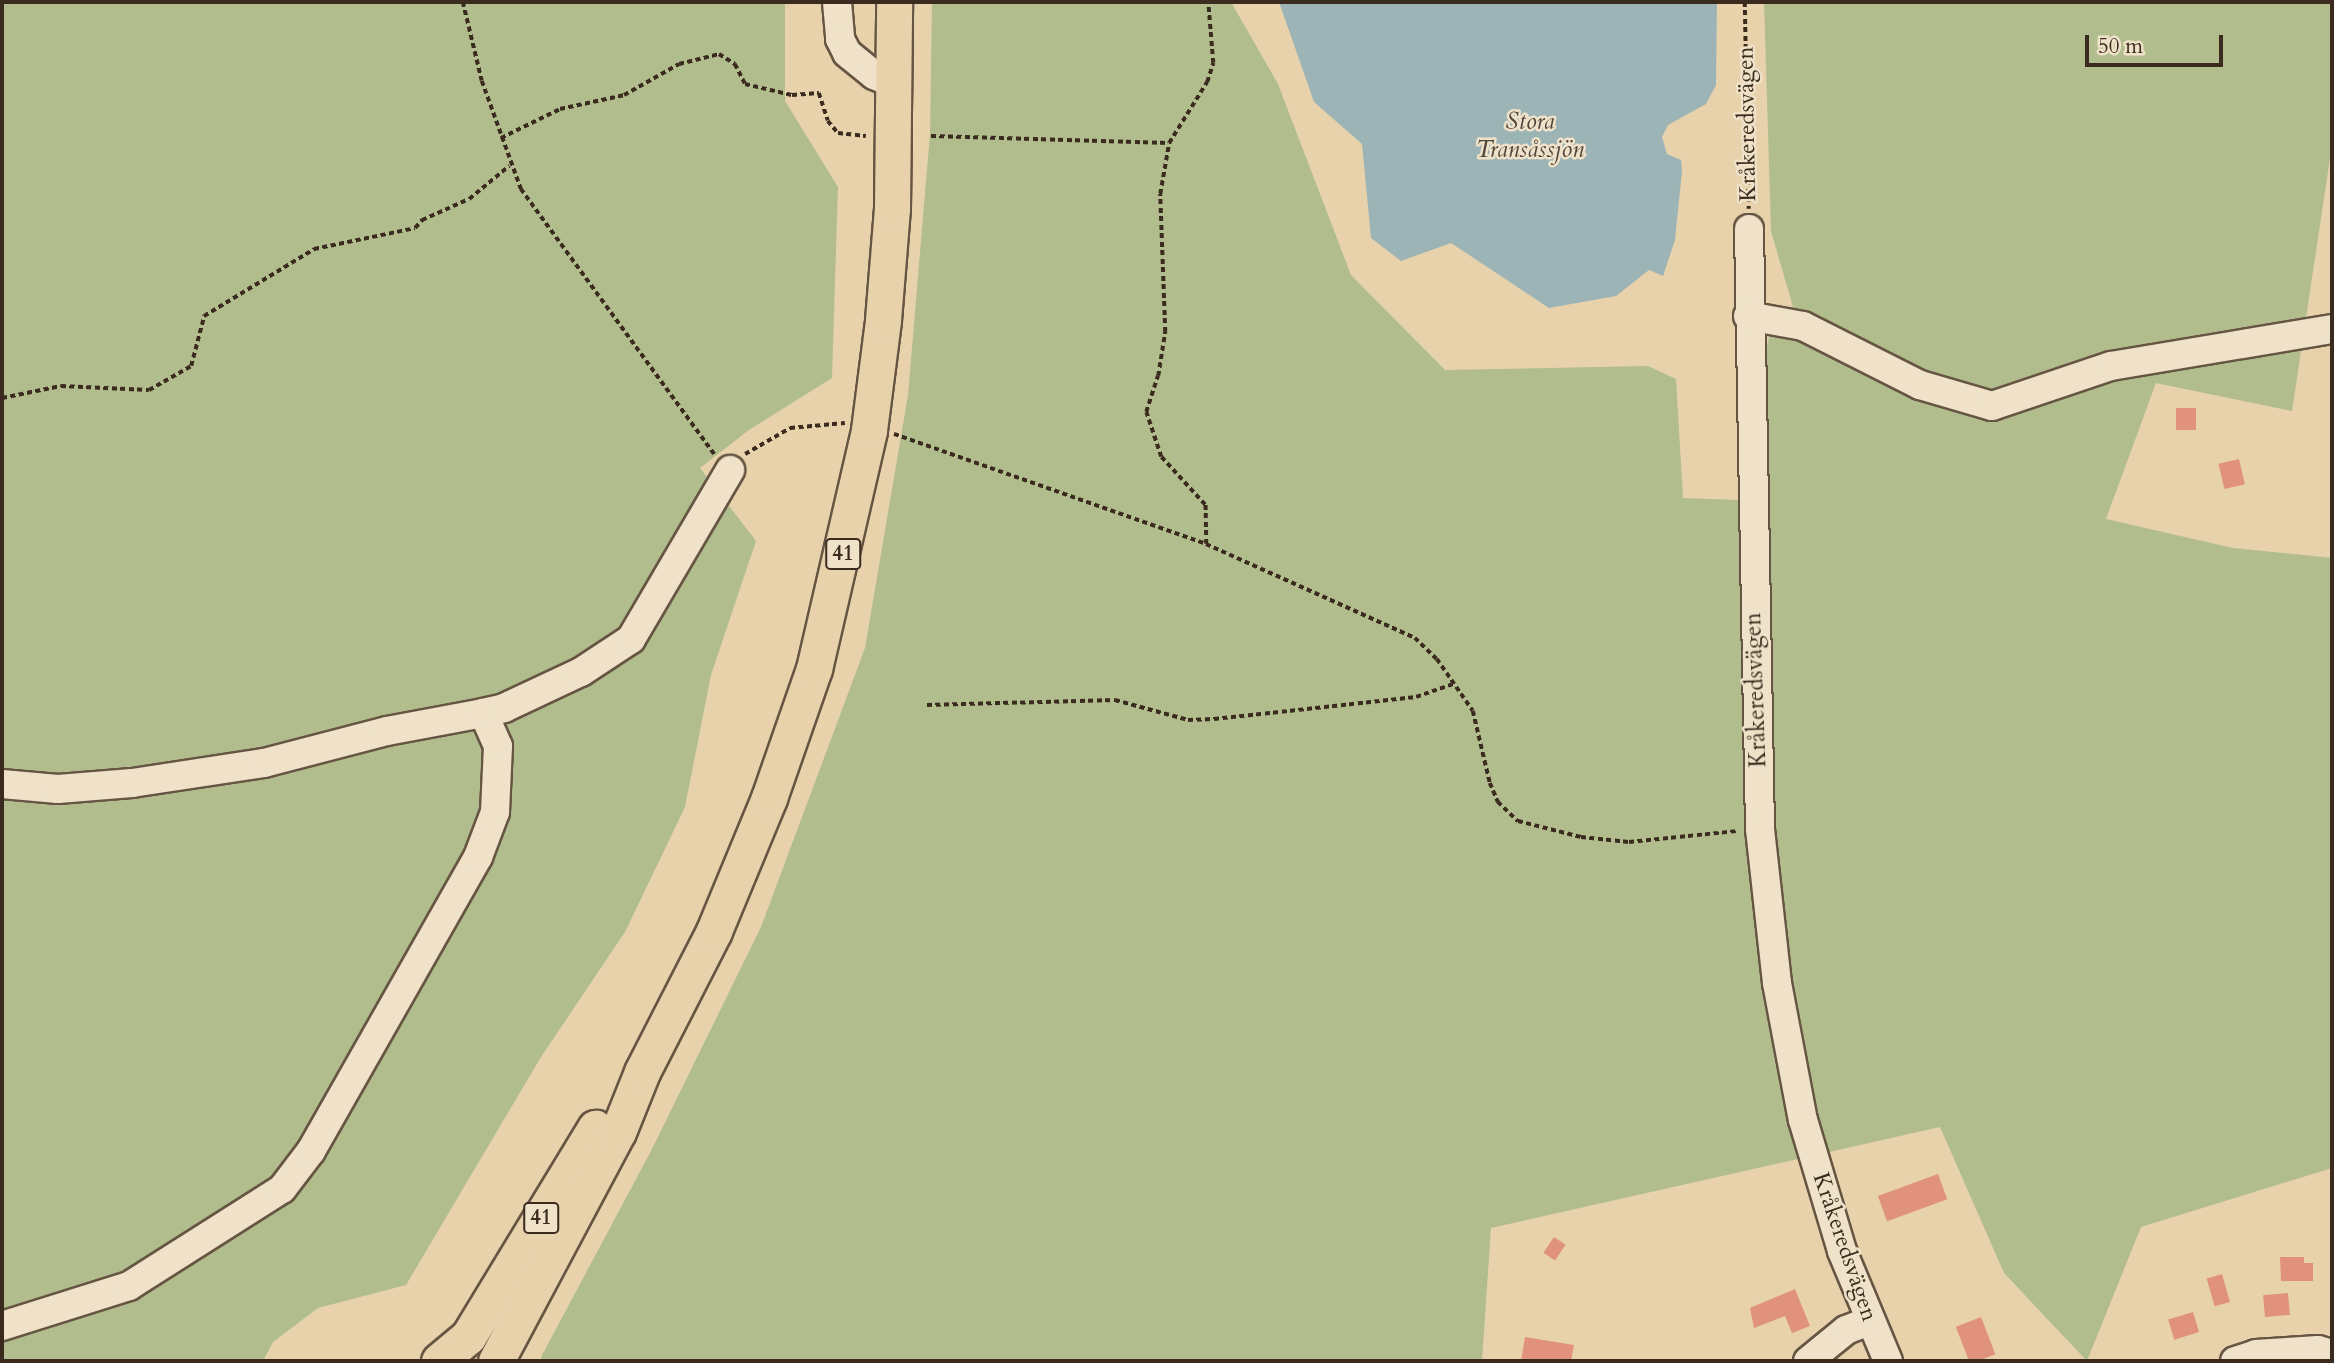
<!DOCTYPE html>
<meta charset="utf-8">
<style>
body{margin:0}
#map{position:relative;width:2334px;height:1363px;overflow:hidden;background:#e7d2ac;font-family:Cardo,serif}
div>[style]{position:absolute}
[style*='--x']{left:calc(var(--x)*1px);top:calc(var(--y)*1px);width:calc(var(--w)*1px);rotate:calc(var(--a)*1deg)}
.green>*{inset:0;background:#b1bd8d}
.water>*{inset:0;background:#9db4b6}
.building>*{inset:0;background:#e1927d;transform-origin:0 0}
.path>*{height:3.5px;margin-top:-1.75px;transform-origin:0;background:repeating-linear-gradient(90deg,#3b2b1e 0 5px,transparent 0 8.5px)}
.roads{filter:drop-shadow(2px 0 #665542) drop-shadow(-2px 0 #665542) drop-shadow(0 2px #665542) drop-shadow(0 -2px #665542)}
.minor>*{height:28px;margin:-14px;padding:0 14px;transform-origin:14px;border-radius:14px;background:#efe2c9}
.major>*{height:35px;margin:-17.5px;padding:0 17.5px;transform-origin:17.5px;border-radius:17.5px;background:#e7d2ac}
span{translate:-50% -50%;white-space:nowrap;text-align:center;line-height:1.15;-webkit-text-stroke:5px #efe2c9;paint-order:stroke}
.shield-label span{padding:2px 5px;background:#efe2c9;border:2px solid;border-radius:5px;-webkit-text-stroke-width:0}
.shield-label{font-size:21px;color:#3b2b1e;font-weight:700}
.street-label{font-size:23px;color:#3b2b1e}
.water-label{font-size:24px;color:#4f463c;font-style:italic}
.frame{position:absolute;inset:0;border:4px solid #3b2b1e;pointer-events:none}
.scale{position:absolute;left:2085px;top:35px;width:138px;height:32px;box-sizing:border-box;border:4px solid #3b2b1e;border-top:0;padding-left:9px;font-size:21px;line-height:24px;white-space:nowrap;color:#3b2b1e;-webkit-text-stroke:5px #efe2c9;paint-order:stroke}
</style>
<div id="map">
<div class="green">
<div style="clip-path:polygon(2px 2px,785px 2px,785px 101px,838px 187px,832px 378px,749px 430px,700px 468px,756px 541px,711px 675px,685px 807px,625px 932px,541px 1057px,406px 1285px,318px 1308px,273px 1342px,263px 1361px,2px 1361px)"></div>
<div style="clip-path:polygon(932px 2px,1231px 2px,1278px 84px,1351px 275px,1445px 370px,1648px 366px,1676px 379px,1683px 498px,1765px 501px,1765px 356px,1769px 337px,1785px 331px,1793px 307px,1771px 231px,1764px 2px,2332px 2px,2332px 145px,2292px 411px,2156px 383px,2106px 519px,2233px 548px,2332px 558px,2332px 1168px,2141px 1227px,2087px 1361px,2004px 1273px,1940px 1127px,1491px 1228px,1482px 1361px,543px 1361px,541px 1357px,651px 1151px,761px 927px,865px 648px,908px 395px,930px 134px)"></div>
</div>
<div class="water">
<div style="clip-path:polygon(1279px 2px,1717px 2px,1716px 85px,1706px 104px,1668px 125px,1662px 137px,1667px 154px,1681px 160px,1682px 171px,1675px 240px,1663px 276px,1649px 270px,1616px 296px,1549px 308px,1451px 243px,1401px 261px,1371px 238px,1362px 144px,1314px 102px)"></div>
</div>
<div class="building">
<div style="left:2176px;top:408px;width:20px;height:22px"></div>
<div style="left:2239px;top:459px;width:26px;height:21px;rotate:77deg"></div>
<div style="left:1938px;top:1174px;width:27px;height:64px;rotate:70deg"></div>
<div style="left:1554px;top:1237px;width:14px;height:19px;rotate:34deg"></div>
<div style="clip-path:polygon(2280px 1257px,2304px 1257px,2304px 1263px,2313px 1263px,2313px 1281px,2281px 1281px)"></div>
<div style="left:2222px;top:1274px;width:29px;height:16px;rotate:74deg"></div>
<div style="clip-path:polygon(1795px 1289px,1810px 1326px,1792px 1333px,1785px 1316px,1754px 1328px,1750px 1308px)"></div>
<div style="left:2288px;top:1293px;width:22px;height:25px;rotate:85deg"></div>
<div style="left:2193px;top:1312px;width:21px;height:26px;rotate:73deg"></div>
<div style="left:1981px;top:1317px;width:40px;height:27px;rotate:69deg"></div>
<div style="clip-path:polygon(1525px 1337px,1574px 1345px,1571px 1361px,1521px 1361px)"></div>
</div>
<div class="path">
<div style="--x:463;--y:2;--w:81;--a:76.5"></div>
<div style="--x:482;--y:81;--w:115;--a:70.1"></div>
<div style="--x:521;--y:189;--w:329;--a:53.9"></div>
<div style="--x:1745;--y:2;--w:207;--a:88.9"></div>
<div style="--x:931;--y:136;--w:238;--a:1.7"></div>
<div style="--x:501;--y:138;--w:66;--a:-26.2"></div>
<div style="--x:560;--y:109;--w:66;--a:-12.3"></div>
<div style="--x:624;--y:95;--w:63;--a:-29.4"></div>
<div style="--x:679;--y:64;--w:41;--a:-14"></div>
<div style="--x:719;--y:54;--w:19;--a:32"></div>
<div style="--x:735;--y:64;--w:22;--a:63"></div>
<div style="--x:745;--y:84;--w:48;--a:13.2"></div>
<div style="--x:792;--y:95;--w:27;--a:-4"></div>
<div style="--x:819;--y:93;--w:29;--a:72"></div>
<div style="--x:828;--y:121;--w:16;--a:50"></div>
<div style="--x:838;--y:133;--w:28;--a:6"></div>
<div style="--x:2;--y:398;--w:60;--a:-11.5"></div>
<div style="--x:61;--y:386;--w:88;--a:2.6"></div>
<div style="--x:149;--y:390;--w:48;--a:-29.7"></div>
<div style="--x:191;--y:366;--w:52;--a:-75.4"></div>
<div style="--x:204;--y:316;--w:129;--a:-31.3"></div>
<div style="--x:314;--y:249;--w:103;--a:-11.7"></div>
<div style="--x:415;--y:228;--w:11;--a:-49"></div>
<div style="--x:422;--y:220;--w:51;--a:-24.1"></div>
<div style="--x:469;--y:199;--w:52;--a:-39.5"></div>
<div style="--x:894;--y:434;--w:331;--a:19.4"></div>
<div style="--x:1206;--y:544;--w:229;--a:24.2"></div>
<div style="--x:1415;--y:638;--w:30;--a:44"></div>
<div style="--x:1437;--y:659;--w:63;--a:55.3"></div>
<div style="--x:1473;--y:711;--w:74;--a:76.7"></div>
<div style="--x:1490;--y:783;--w:21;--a:67"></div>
<div style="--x:1498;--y:802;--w:28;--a:44"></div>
<div style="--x:1518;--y:821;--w:65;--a:14.3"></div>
<div style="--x:1581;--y:837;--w:48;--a:5.9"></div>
<div style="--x:1629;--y:842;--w:110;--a:-5.8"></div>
<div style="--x:745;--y:454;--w:52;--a:-30"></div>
<div style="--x:790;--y:428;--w:55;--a:-5.2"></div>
<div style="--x:1206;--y:544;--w:39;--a:-91"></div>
<div style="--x:1205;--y:505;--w:65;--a:-132.5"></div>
<div style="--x:1161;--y:457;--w:47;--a:-108.4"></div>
<div style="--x:1146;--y:412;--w:38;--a:-72"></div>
<div style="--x:1158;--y:376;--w:45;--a:-81"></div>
<div style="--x:1165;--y:332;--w:138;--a:-92.1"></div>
<div style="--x:1160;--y:194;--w:52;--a:-80"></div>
<div style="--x:1169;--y:143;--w:72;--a:-58.1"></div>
<div style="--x:1207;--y:82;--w:20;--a:-72"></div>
<div style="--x:1213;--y:63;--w:61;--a:-94.7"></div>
<div style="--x:927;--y:705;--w:188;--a:-1.5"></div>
<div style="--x:1115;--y:700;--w:76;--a:15.3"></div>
<div style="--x:1188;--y:720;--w:26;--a:-2"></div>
<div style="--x:1214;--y:719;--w:203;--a:-6.2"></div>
<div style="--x:1416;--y:697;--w:42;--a:-19.3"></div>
</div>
<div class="roads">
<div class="minor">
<div style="--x:837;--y:2;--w:37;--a:85"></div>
<div style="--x:840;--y:39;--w:16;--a:63"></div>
<div style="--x:847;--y:53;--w:35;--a:39"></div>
<div style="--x:874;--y:75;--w:23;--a:23"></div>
<div style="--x:1749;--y:229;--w:600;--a:88.95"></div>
<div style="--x:1760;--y:829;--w:155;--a:83.7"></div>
<div style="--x:1777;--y:983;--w:139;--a:79.3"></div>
<div style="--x:1803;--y:1120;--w:137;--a:73.4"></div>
<div style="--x:1842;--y:1251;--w:119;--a:67.3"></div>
<div style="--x:1748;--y:316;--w:56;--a:10.3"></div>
<div style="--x:1803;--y:326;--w:131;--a:26.8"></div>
<div style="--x:1920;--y:385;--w:75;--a:16.3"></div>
<div style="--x:1992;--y:406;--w:126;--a:-18.6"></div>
<div style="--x:2111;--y:366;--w:224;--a:-9.5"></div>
<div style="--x:2;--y:784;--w:56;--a:5.1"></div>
<div style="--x:58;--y:789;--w:74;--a:-4.6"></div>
<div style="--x:132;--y:783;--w:134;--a:-8.6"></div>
<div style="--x:264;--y:763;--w:127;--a:-14.6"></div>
<div style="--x:387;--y:731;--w:98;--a:-10.6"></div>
<div style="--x:2;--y:1326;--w:133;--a:-17.5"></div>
<div style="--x:129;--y:1286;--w:181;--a:-32.4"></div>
<div style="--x:282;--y:1189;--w:48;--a:-52.7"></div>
<div style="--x:311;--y:1151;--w:338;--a:-60.4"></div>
<div style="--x:478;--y:857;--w:48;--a:-69.3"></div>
<div style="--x:495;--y:812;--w:66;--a:-87.4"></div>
<div style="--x:498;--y:746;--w:36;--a:-114"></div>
<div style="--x:483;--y:713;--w:22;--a:-13"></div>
<div style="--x:504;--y:708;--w:85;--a:-25.1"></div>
<div style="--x:581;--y:672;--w:60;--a:-33.4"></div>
<div style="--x:631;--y:639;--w:196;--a:-59.6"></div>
<div style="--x:1808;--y:1361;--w:49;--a:-39.2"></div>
<div style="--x:1846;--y:1330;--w:26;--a:-21"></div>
<div style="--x:2235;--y:1361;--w:22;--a:-18"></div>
<div style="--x:2256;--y:1354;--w:62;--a:-3.7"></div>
<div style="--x:2318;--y:1350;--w:15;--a:16"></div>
</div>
<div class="major">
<div style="--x:439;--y:1361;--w:38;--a:-40"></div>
<div style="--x:468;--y:1337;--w:245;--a:-58.7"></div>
<div style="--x:496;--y:1361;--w:259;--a:-62"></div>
<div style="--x:618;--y:1132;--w:65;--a:-68.2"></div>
<div style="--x:642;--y:1072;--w:158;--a:-62.9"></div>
<div style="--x:714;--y:931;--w:144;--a:-67.5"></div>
<div style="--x:769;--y:798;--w:137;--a:-70.8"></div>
<div style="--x:814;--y:669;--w:245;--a:-77"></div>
<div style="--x:869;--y:430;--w:111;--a:-82.7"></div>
<div style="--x:883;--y:320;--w:112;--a:-85.4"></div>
<div style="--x:892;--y:208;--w:206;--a:-89.4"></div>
</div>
</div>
<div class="shield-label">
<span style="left:843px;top:554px">41</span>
<span style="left:541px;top:1218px">41</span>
</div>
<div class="street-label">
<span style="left:1747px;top:124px;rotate:-91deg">Kråkeredsvägen</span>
<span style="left:1756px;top:690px;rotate:-92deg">Kråkeredsvägen</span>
<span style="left:1845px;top:1247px;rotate:71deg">Kråkeredsvägen</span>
</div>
<div class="water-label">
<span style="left:1530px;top:136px">Stora<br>Transåssjön</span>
</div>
<div class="frame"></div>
<div class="scale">50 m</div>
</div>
